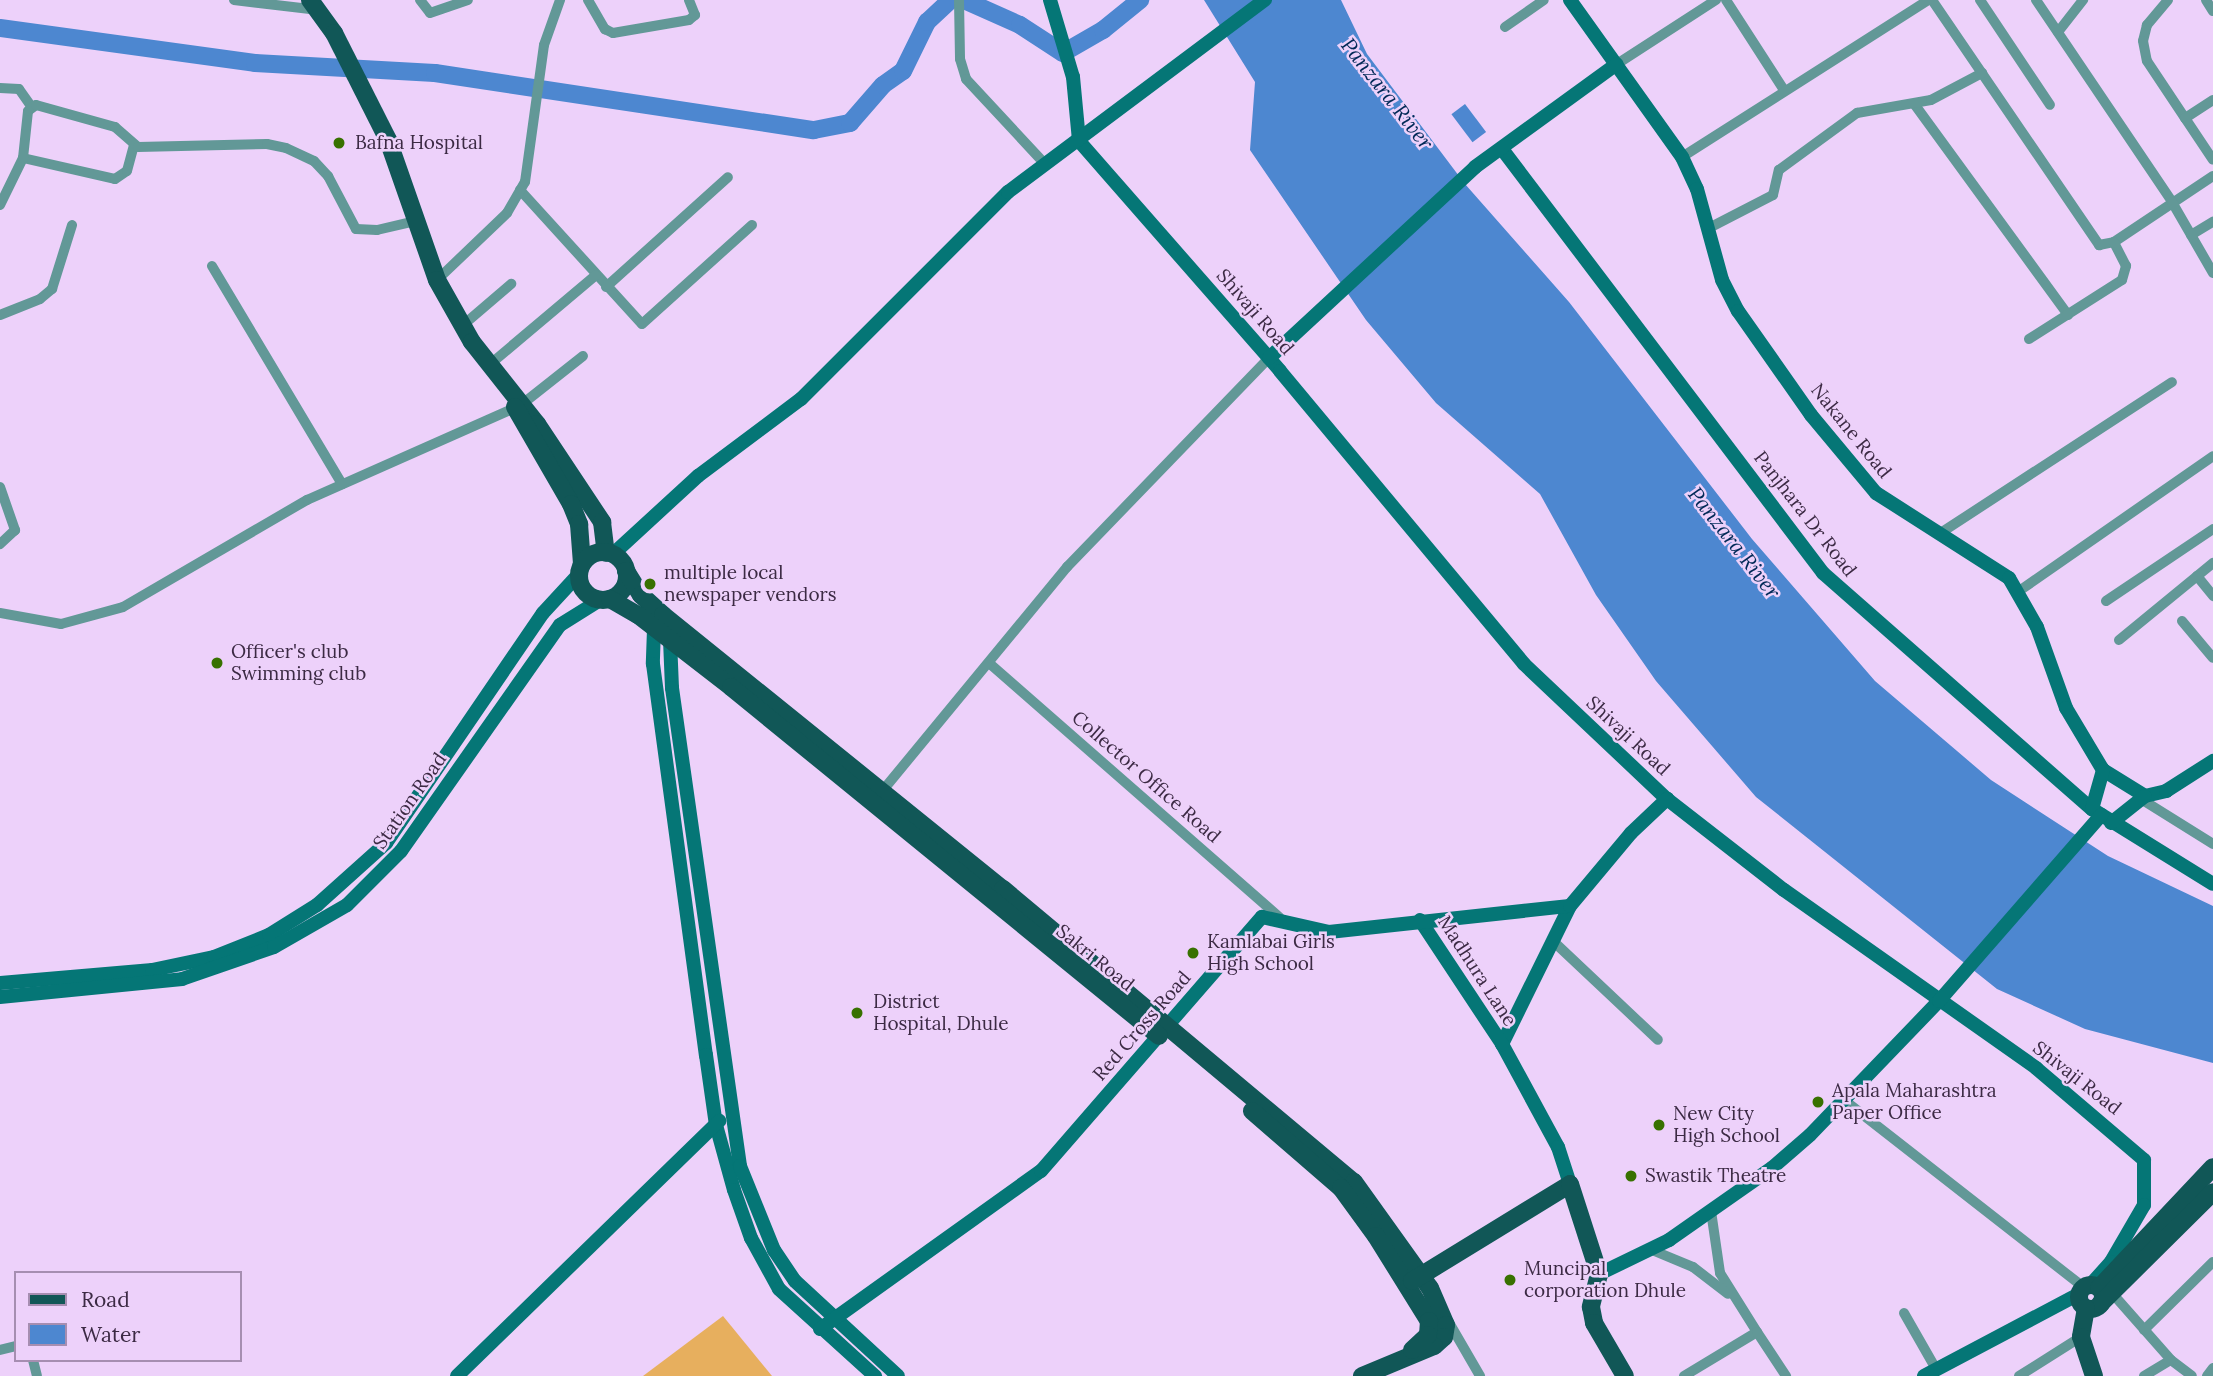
<!DOCTYPE html>
<style>
body{margin:0}
#map{position:relative;width:2213px;height:1376px;overflow:hidden;background:#edd1fa;font-family:Lora,serif}
div>[style]{position:absolute}
[style*='--x']{left:calc(var(--x)*1px);top:calc(var(--y)*1px);width:calc(var(--w)*1px);rotate:calc(var(--a)*1deg)}
.green>*{inset:0;background:#e7af5e}
.water>*{inset:0;background:#4d87d0;transform-origin:0 0}
.river>*{height:18px;margin:-9px;padding:0 9px;transform-origin:9px;border-radius:9px;background:#4d87d0}
.street>*{height:10px;margin:-5px;padding:0 5px;transform-origin:5px;border-radius:5px;background:#629897}
.secondary>*{height:14px;margin:-7px;padding:0 7px;transform-origin:7px;border-radius:7px;background:#057676}
.primary>*{height:18px;margin:-9px;padding:0 9px;transform-origin:9px;border-radius:9px;background:#115757}
.primary>.ring{margin:-9px;padding:0;box-sizing:content-box;background:none;border:18px solid #115757;border-radius:50%}
.dots>*{width:19px;height:19px;translate:-50% -50%;box-sizing:border-box;border:4px solid #edd1fa;border-radius:50%}
span{translate:-50% -50%;white-space:nowrap;text-align:center;line-height:1.15;-webkit-text-stroke:5px #edd1fa;paint-order:stroke}
.poi-label{font-size:19px;color:#3c2a44}
.left{translate:0 -50%;text-align:left}
.street-label{font-size:19px;color:#3c2a44}
.water-label{font-size:21px;color:#002957;font-style:italic}
.legend{position:absolute;left:14px;top:1271px;width:228px;height:91px;box-sizing:border-box;background:#edd1fa;border:2px solid #a68eb1;margin:0;padding:9px 12px;list-style:none;font-size:21px;color:#3c2a44}
.legend li{display:flex;align-items:center;gap:14px;height:35px}
.legend b{width:35px;border:2px solid #a68eb1}
</style>
<div id="map">
<div class="green">
<div style="clip-path:polygon(723px 1316px,772px 1376px,643px 1376px)"></div>
</div>
<div class="water">
<div style="clip-path:polygon(1204px 0,1341px 0,1367px 54px,1465px 184px,1569px 302px,1752px 539px,1875px 681px,1991px 780px,2108px 856px,2213px 906px,2213px 1063px,2085px 1029px,1997px 989px,1756px 797px,1656px 681px,1596px 595px,1540px 494px,1436px 403px,1366px 320px,1250px 150px,1255px 82px)"></div>
<div style="left:1465px;top:104px;width:35px;height:17px;rotate:53deg"></div>
</div>
<div class="river">
<div style="--x:964;--y:0;--w:61;--a:24.1"></div>
<div style="--x:1020;--y:25;--w:51;--a:33.1"></div>
<div style="--x:1063;--y:53;--w:46;--a:-29.9"></div>
<div style="--x:1103;--y:30;--w:48;--a:-39"></div>
<div style="--x:0;--y:28;--w:257;--a:7.8"></div>
<div style="--x:255;--y:63;--w:180;--a:3.2"></div>
<div style="--x:435;--y:73;--w:383;--a:8.6"></div>
<div style="--x:814;--y:130;--w:37;--a:-11"></div>
<div style="--x:850;--y:123;--w:50;--a:-49"></div>
<div style="--x:883;--y:85;--w:24;--a:-35"></div>
<div style="--x:903;--y:71;--w:55;--a:-63.9"></div>
<div style="--x:927;--y:22;--w:33;--a:-43"></div>
</div>
<div class="street">
<div style="--x:234;--y:0;--w:85;--a:6.8"></div>
<div style="--x:420;--y:0;--w:16;--a:52"></div>
<div style="--x:430;--y:13;--w:40;--a:-18.9"></div>
<div style="--x:588;--y:0;--w:34;--a:60"></div>
<div style="--x:605;--y:29;--w:9;--a:27"></div>
<div style="--x:613;--y:33;--w:77;--a:-9.7"></div>
<div style="--x:689;--y:20;--w:8;--a:-40"></div>
<div style="--x:695;--y:15;--w:16;--a:-112"></div>
<div style="--x:959;--y:0;--w:59;--a:89"></div>
<div style="--x:960;--y:59;--w:21;--a:73"></div>
<div style="--x:966;--y:79;--w:116;--a:47.1"></div>
<div style="--x:1726;--y:0;--w:107;--a:57.2"></div>
<div style="--x:1932;--y:0;--w:297;--a:55.7"></div>
<div style="--x:2099;--y:245;--w:15;--a:-11"></div>
<div style="--x:2114;--y:242;--w:119;--a:-33.7"></div>
<div style="--x:1980;--y:0;--w:126;--a:56.3"></div>
<div style="--x:2036;--y:0;--w:244;--a:56"></div>
<div style="--x:2172;--y:202;--w:82;--a:60"></div>
<div style="--x:2168;--y:0;--w:33;--a:130"></div>
<div style="--x:2147;--y:25;--w:16;--a:104"></div>
<div style="--x:2143;--y:41;--w:20;--a:79"></div>
<div style="--x:2147;--y:61;--w:69;--a:56.3"></div>
<div style="--x:2206;--y:0;--w:13;--a:58"></div>
<div style="--x:1505;--y:27;--w:47;--a:-34.7"></div>
<div style="--x:2058;--y:32;--w:41;--a:-52"></div>
<div style="--x:1617;--y:64;--w:118;--a:-32.9"></div>
<div style="--x:0;--y:88;--w:19;--a:3"></div>
<div style="--x:19;--y:89;--w:21;--a:55"></div>
<div style="--x:2213;--y:100;--w:33;--a:147"></div>
<div style="--x:2185;--y:118;--w:50;--a:56.3"></div>
<div style="--x:1915;--y:105;--w:260;--a:53.9"></div>
<div style="--x:1682;--y:157;--w:292;--a:-32.5"></div>
<div style="--x:23;--y:158;--w:94;--a:12.9"></div>
<div style="--x:115;--y:179;--w:14;--a:-34"></div>
<div style="--x:127;--y:171;--w:27;--a:-75"></div>
<div style="--x:520;--y:190;--w:181;--a:47.7"></div>
<div style="--x:642;--y:324;--w:148;--a:-42"></div>
<div style="--x:0;--y:205;--w:52;--a:-63.9"></div>
<div style="--x:23;--y:158;--w:47;--a:-83.9"></div>
<div style="--x:28;--y:111;--w:10;--a:-37"></div>
<div style="--x:36;--y:105;--w:82;--a:15.6"></div>
<div style="--x:115;--y:127;--w:30;--a:41"></div>
<div style="--x:138;--y:147;--w:129;--a:-1.3"></div>
<div style="--x:267;--y:144;--w:19;--a:12"></div>
<div style="--x:286;--y:148;--w:31;--a:25"></div>
<div style="--x:314;--y:161;--w:21;--a:47"></div>
<div style="--x:328;--y:176;--w:60;--a:62.2"></div>
<div style="--x:356;--y:229;--w:21;--a:3"></div>
<div style="--x:377;--y:230;--w:39;--a:-13"></div>
<div style="--x:1709;--y:228;--w:72;--a:-27.3"></div>
<div style="--x:1773;--y:195;--w:26;--a:-77"></div>
<div style="--x:1779;--y:170;--w:97;--a:-36.2"></div>
<div style="--x:1857;--y:113;--w:75;--a:-10"></div>
<div style="--x:1931;--y:100;--w:58;--a:-27.9"></div>
<div style="--x:2191;--y:235;--w:26;--a:-31"></div>
<div style="--x:212;--y:266;--w:254;--a:59.2"></div>
<div style="--x:437;--y:280;--w:97;--a:-43.7"></div>
<div style="--x:507;--y:213;--w:36;--a:-60"></div>
<div style="--x:525;--y:182;--w:138;--a:-82.1"></div>
<div style="--x:544;--y:45;--w:48;--a:-70.4"></div>
<div style="--x:606;--y:287;--w:164;--a:-42"></div>
<div style="--x:0;--y:315;--w:43;--a:-21.8"></div>
<div style="--x:40;--y:299;--w:16;--a:-40"></div>
<div style="--x:52;--y:289;--w:67;--a:-72.6"></div>
<div style="--x:462;--y:326;--w:65;--a:-40.6"></div>
<div style="--x:2029;--y:339;--w:110;--a:-32.4"></div>
<div style="--x:2122;--y:280;--w:15;--a:-74"></div>
<div style="--x:2126;--y:266;--w:27;--a:-117"></div>
<div style="--x:488;--y:366;--w:141;--a:-40.1"></div>
<div style="--x:0;--y:487;--w:46;--a:70.8"></div>
<div style="--x:15;--y:530;--w:21;--a:137"></div>
<div style="--x:1939;--y:534;--w:278;--a:-33.1"></div>
<div style="--x:2197;--y:576;--w:26;--a:51"></div>
<div style="--x:2019;--y:591;--w:236;--a:-34.8"></div>
<div style="--x:2106;--y:601;--w:129;--a:-33.9"></div>
<div style="--x:0;--y:613;--w:62;--a:10.2"></div>
<div style="--x:61;--y:624;--w:64;--a:-15.3"></div>
<div style="--x:123;--y:607;--w:213;--a:-30.2"></div>
<div style="--x:307;--y:500;--w:234;--a:-23.9"></div>
<div style="--x:521;--y:405;--w:79;--a:-38.3"></div>
<div style="--x:2182;--y:621;--w:48;--a:50"></div>
<div style="--x:2119;--y:640;--w:122;--a:-39.3"></div>
<div style="--x:989;--y:663;--w:386;--a:41.2"></div>
<div style="--x:879;--y:795;--w:296;--a:-50.5"></div>
<div style="--x:1067;--y:567;--w:291;--a:-46"></div>
<div style="--x:2141;--y:799;--w:85;--a:32"></div>
<div style="--x:1553;--y:941;--w:144;--a:43.3"></div>
<div style="--x:1844;--y:1100;--w:303;--a:38"></div>
<div style="--x:1711;--y:1211;--w:63;--a:81.7"></div>
<div style="--x:1720;--y:1273;--w:70;--a:57.9"></div>
<div style="--x:1652;--y:1250;--w:44;--a:22.5"></div>
<div style="--x:1693;--y:1267;--w:44;--a:37.6"></div>
<div style="--x:2112;--y:1293;--w:89;--a:48.6"></div>
<div style="--x:2171;--y:1360;--w:26;--a:37"></div>
<div style="--x:1904;--y:1313;--w:64;--a:60.3"></div>
<div style="--x:1447;--y:1319;--w:66;--a:59.9"></div>
<div style="--x:2144;--y:1330;--w:97;--a:-44.6"></div>
<div style="--x:0;--y:1350;--w:16;--a:-14"></div>
<div style="--x:33;--y:1360;--w:16;--a:76"></div>
<div style="--x:1684;--y:1376;--w:85;--a:-31.1"></div>
<div style="--x:1757;--y:1332;--w:53;--a:56.6"></div>
<div style="--x:2019;--y:1376;--w:73;--a:-32.2"></div>
<div style="--x:2144;--y:1376;--w:31;--a:-31"></div>
<div style="--x:2207;--y:1376;--w:10;--a:-53"></div>
</div>
<div class="secondary">
<div style="--x:1050;--y:0;--w:80;--a:73.4"></div>
<div style="--x:1073;--y:77;--w:64;--a:84.6"></div>
<div style="--x:1079;--y:141;--w:305;--a:48.8"></div>
<div style="--x:1280;--y:371;--w:381;--a:50.2"></div>
<div style="--x:1524;--y:664;--w:197;--a:43.4"></div>
<div style="--x:1667;--y:799;--w:148;--a:37.9"></div>
<div style="--x:1784;--y:890;--w:309;--a:35.2"></div>
<div style="--x:2036;--y:1068;--w:142;--a:40.4"></div>
<div style="--x:2144;--y:1160;--w:45;--a:90"></div>
<div style="--x:2144;--y:1205;--w:66;--a:120.1"></div>
<div style="--x:2111;--y:1262;--w:30;--a:132"></div>
<div style="--x:1570;--y:0;--w:193;--a:54.5"></div>
<div style="--x:1682;--y:157;--w:35;--a:65"></div>
<div style="--x:1697;--y:189;--w:94;--a:74.6"></div>
<div style="--x:1722;--y:280;--w:35;--a:63"></div>
<div style="--x:1738;--y:311;--w:127;--a:54.9"></div>
<div style="--x:1811;--y:415;--w:102;--a:50.2"></div>
<div style="--x:1876;--y:493;--w:158;--a:32.6"></div>
<div style="--x:2009;--y:578;--w:56;--a:60.3"></div>
<div style="--x:2037;--y:627;--w:86;--a:70.3"></div>
<div style="--x:2066;--y:708;--w:72;--a:59.2"></div>
<div style="--x:2103;--y:770;--w:49;--a:31.8"></div>
<div style="--x:2145;--y:796;--w:22;--a:-13"></div>
<div style="--x:2166;--y:791;--w:56;--a:-32.6"></div>
<div style="--x:1502;--y:149;--w:532;--a:52.87"></div>
<div style="--x:1823;--y:573;--w:358;--a:41.3"></div>
<div style="--x:2092;--y:809;--w:142;--a:31.8"></div>
<div style="--x:1269;--y:358;--w:281;--a:-42.8"></div>
<div style="--x:1475;--y:167;--w:175;--a:-36"></div>
<div style="--x:612;--y:555;--w:117;--a:-42.6"></div>
<div style="--x:698;--y:476;--w:129;--a:-36.8"></div>
<div style="--x:801;--y:399;--w:293;--a:-45"></div>
<div style="--x:1008;--y:192;--w:321;--a:-36.8"></div>
<div style="--x:654;--y:629;--w:35;--a:92"></div>
<div style="--x:653;--y:664;--w:395;--a:82.3"></div>
<div style="--x:706;--y:1055;--w:71;--a:81.9"></div>
<div style="--x:716;--y:1125;--w:67;--a:74.5"></div>
<div style="--x:734;--y:1190;--w:51;--a:70.5"></div>
<div style="--x:751;--y:1238;--w:58;--a:61.2"></div>
<div style="--x:779;--y:1289;--w:130;--a:42.2"></div>
<div style="--x:670;--y:640;--w:48;--a:87.6"></div>
<div style="--x:672;--y:688;--w:483;--a:81.9"></div>
<div style="--x:740;--y:1166;--w:91;--a:68"></div>
<div style="--x:774;--y:1250;--w:37;--a:56"></div>
<div style="--x:795;--y:1281;--w:140;--a:42.7"></div>
<div style="--x:2092;--y:809;--w:41;--a:-74.2"></div>
<div style="--x:2111;--y:823;--w:43;--a:-38.5"></div>
<div style="--x:1570;--y:906;--w:154;--a:116.2"></div>
<div style="--x:1502;--y:1044;--w:117;--a:61.5"></div>
<div style="--x:1558;--y:1147;--w:39;--a:72"></div>
<div style="--x:1420;--y:920;--w:149;--a:56.5"></div>
<div style="--x:0;--y:983;--w:153;--a:-4.9"></div>
<div style="--x:152;--y:970;--w:63;--a:-11.8"></div>
<div style="--x:214;--y:957;--w:59;--a:-21.8"></div>
<div style="--x:269;--y:935;--w:57;--a:-32"></div>
<div style="--x:317;--y:905;--w:93;--a:-41.9"></div>
<div style="--x:386;--y:843;--w:278;--a:-55.7"></div>
<div style="--x:543;--y:613;--w:53;--a:-47.3"></div>
<div style="--x:0;--y:997;--w:183;--a:-5.6"></div>
<div style="--x:182;--y:979;--w:97;--a:-19.2"></div>
<div style="--x:274;--y:947;--w:84;--a:-29.9"></div>
<div style="--x:347;--y:905;--w:76;--a:-45"></div>
<div style="--x:401;--y:851;--w:276;--a:-54.9"></div>
<div style="--x:560;--y:625;--w:47;--a:-32"></div>
<div style="--x:1599;--y:1274;--w:78;--a:-25.9"></div>
<div style="--x:1669;--y:1240;--w:126;--a:-35"></div>
<div style="--x:1772;--y:1168;--w:50;--a:-41"></div>
<div style="--x:1810;--y:1135;--w:186;--a:-46.1"></div>
<div style="--x:1939;--y:1001;--w:247;--a:-48.9"></div>
<div style="--x:820;--y:1329;--w:272;--a:-35.6"></div>
<div style="--x:1041;--y:1171;--w:337;--a:-49"></div>
<div style="--x:1262;--y:917;--w:69;--a:12.6"></div>
<div style="--x:1329;--y:932;--w:242;--a:-6.2"></div>
<div style="--x:1570;--y:906;--w:95;--a:-50.1"></div>
<div style="--x:1631;--y:833;--w:50;--a:-43.4"></div>
<div style="--x:457;--y:1376;--w:366;--a:-44.2"></div>
<div style="--x:1924;--y:1376;--w:175;--a:-27.9"></div>
</div>
<div class="primary">
<div style="--x:310;--y:0;--w:41;--a:54"></div>
<div style="--x:334;--y:33;--w:120;--a:63.2"></div>
<div style="--x:388;--y:140;--w:148;--a:70.7"></div>
<div style="--x:437;--y:280;--w:71;--a:60.6"></div>
<div style="--x:472;--y:342;--w:105;--a:51.6"></div>
<div style="--x:537;--y:424;--w:118;--a:56.4"></div>
<div style="--x:602;--y:522;--w:31;--a:83"></div>
<div style="--x:515;--y:407;--w:112;--a:60"></div>
<div style="--x:571;--y:504;--w:22;--a:68"></div>
<div style="--x:579;--y:524;--w:40;--a:85.7"></div>
<div class="ring" style="left:579px;top:552px;width:30px;height:30px"></div>
<div style="--x:626;--y:571;--w:28;--a:58"></div>
<div style="--x:641;--y:595;--w:30;--a:42"></div>
<div style="--x:663;--y:615;--w:437;--a:38.9"></div>
<div style="--x:1003;--y:889;--w:457;--a:39.9"></div>
<div style="--x:1354;--y:1182;--w:130;--a:54.4"></div>
<div style="--x:1430;--y:1288;--w:40;--a:66.6"></div>
<div style="--x:1446;--y:1325;--w:12;--a:99"></div>
<div style="--x:1444;--y:1337;--w:13;--a:138"></div>
<div style="--x:1434;--y:1346;--w:78;--a:157.4"></div>
<div style="--x:610;--y:599;--w:32;--a:30"></div>
<div style="--x:638;--y:615;--w:118;--a:37.7"></div>
<div style="--x:731;--y:687;--w:552;--a:39.19"></div>
<div style="--x:1252;--y:1111;--w:118;--a:40.9"></div>
<div style="--x:1341;--y:1188;--w:59;--a:53.9"></div>
<div style="--x:1376;--y:1236;--w:100;--a:58.1"></div>
<div style="--x:1429;--y:1321;--w:14;--a:94"></div>
<div style="--x:1428;--y:1335;--w:22;--a:137"></div>
<div style="--x:1412;--y:1281;--w:185;--a:-31.5"></div>
<div style="--x:1570;--y:1184;--w:95;--a:72.1"></div>
<div style="--x:1599;--y:1274;--w:34;--a:104"></div>
<div style="--x:1591;--y:1307;--w:16;--a:79"></div>
<div style="--x:1594;--y:1323;--w:61;--a:59.7"></div>
<div class="ring" style="left:2079px;top:1285px;width:6px;height:6px"></div>
<div style="--x:2099;--y:1288;--w:166;--a:-46.7"></div>
<div style="--x:2100;--y:1304;--w:159;--a:-44.7"></div>
<div style="--x:2086;--y:1308;--w:29;--a:100"></div>
<div style="--x:2081;--y:1337;--w:41;--a:71.6"></div>
</div>
<div class="dots">
<div style="left:339px;top:143px;background:#387100"></div>
<div style="left:650px;top:584px;background:#387100"></div>
<div style="left:217px;top:663px;background:#387100"></div>
<div style="left:1193px;top:953px;background:#387100"></div>
<div style="left:857px;top:1013px;background:#387100"></div>
<div style="left:1818px;top:1102px;background:#387100"></div>
<div style="left:1659px;top:1125px;background:#387100"></div>
<div style="left:1631px;top:1176px;background:#387100"></div>
<div style="left:1510px;top:1280px;background:#387100"></div>
</div>
<div class="poi-label">
<span class="left" style="left:355px;top:143px">Bafna Hospital</span>
<span class="left" style="left:664px;top:584px">multiple local<br>newspaper vendors</span>
<span class="left" style="left:231px;top:663px">Officer's club<br>Swimming club</span>
<span class="left" style="left:1207px;top:953px">Kamlabai Girls<br>High School</span>
<span class="left" style="left:873px;top:1013px">District<br>Hospital, Dhule</span>
<span class="left" style="left:1832px;top:1102px">Apala Maharashtra<br>Paper Office</span>
<span class="left" style="left:1673px;top:1125px">New City<br>High School</span>
<span class="left" style="left:1645px;top:1176px">Swastik Theatre</span>
<span class="left" style="left:1524px;top:1280px">Muncipal<br>corporation Dhule</span>
</div>
<div class="street-label">
<span style="left:1255px;top:312px;rotate:49deg">Shivaji Road</span>
<span style="left:1851px;top:431px;rotate:51deg">Nakane Road</span>
<span style="left:1805px;top:514px;rotate:52deg">Panjhara Dr Road</span>
<span style="left:1628px;top:736px;rotate:43deg">Shivaji Road</span>
<span style="left:1146px;top:777px;rotate:41deg">Collector Office Road</span>
<span style="left:410px;top:801px;rotate:-55deg">Station Road</span>
<span style="left:1095px;top:958px;rotate:39deg">Sakri Road</span>
<span style="left:1477px;top:971px;rotate:57deg">Madhura Lane</span>
<span style="left:1142px;top:1026px;rotate:-49deg">Red Cross Road</span>
<span style="left:2077px;top:1078px;rotate:38deg">Shivaji Road</span>
</div>
<div class="water-label">
<span style="left:1387px;top:94px;rotate:52deg">Panzara River</span>
<span style="left:1734px;top:543px;rotate:52deg">Panzara River</span>
</div>
<ul class="legend">
<li><b style="height:9px;background:#115757"></b>Road</li>
<li><b style="height:19px;background:#4d87d0"></b>Water</li>
</ul>
</div>
